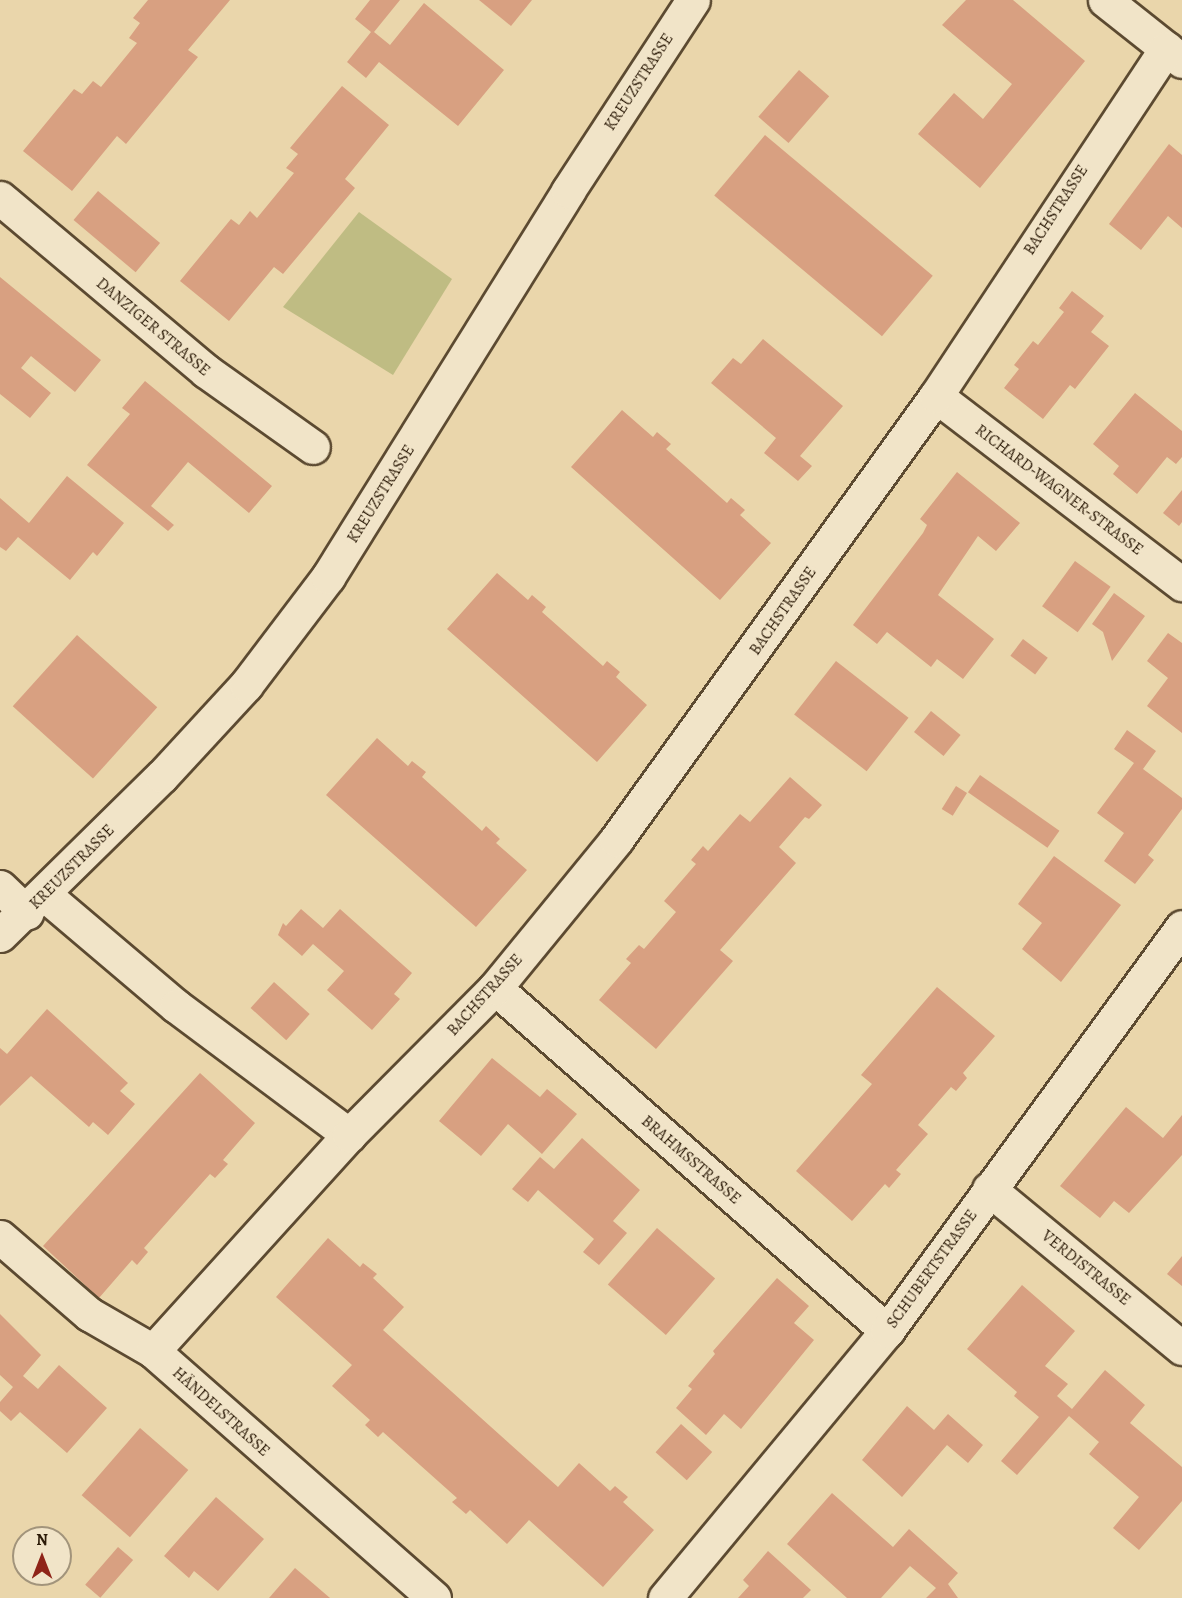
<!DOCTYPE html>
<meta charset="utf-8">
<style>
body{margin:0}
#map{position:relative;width:1182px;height:1598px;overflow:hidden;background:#ead6ab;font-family:Alegreya,serif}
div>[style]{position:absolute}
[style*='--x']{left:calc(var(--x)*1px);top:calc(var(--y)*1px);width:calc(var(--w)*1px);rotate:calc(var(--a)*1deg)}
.green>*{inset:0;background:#bfbc83}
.building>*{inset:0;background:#d8a081;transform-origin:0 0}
.roads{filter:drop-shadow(2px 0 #5c4a31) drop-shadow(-2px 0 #5c4a31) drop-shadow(0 2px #5c4a31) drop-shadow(0 -2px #5c4a31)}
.minor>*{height:33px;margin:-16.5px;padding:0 16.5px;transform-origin:16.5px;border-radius:16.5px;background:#f1e4c8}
span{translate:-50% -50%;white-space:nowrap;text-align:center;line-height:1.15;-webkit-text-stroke:6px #f1e4c8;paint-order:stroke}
.street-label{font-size:16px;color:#2c1b08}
.north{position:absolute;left:12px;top:1526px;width:60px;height:60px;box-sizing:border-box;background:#f1e4c8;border:2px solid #a2947b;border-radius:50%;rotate:0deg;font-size:16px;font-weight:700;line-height:24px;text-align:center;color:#2c1b08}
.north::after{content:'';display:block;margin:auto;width:21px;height:27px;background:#8f2418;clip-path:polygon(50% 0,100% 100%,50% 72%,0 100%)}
</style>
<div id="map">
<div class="green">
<div style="clip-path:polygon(359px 212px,452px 279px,393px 375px,283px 307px)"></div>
</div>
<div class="building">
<div style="clip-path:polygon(148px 0,230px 0,188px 50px,198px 57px,126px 144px,117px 136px,72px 191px,23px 151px,74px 89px,82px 94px,93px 81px,101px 87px,137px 43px,129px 38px,140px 23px,133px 18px)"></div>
<div style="clip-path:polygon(370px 0,400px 0,374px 32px,390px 45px,424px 3px,504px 70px,458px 126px,379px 62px,366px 78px,347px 62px,371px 32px,355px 19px)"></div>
<div style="clip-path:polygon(479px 0,532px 0,511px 26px)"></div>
<div style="clip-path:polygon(966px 0,1013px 0,1085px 61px,980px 188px,918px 134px,954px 93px,983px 119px,1012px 84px,942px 25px)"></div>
<div style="left:799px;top:70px;width:40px;height:62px;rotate:41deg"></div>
<div style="clip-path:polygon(342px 86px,389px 125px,345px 179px,355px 188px,283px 274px,274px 267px,229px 321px,180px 281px,231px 219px,239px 225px,250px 211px,257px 218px,294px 173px,286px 168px,298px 154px,290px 148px)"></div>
<div style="left:765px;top:135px;width:219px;height:79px;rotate:40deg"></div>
<div style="clip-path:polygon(1169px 144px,1182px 155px,1182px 228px,1168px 216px,1141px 250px,1109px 224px)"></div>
<div style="left:98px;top:191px;width:81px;height:38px;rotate:40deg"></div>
<div style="clip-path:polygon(0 277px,101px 360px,75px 392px,31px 356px,21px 368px,51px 393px,30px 418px,0 394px)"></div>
<div style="clip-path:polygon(1072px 291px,1104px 316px,1091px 332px,1109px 346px,1075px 389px,1070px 385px,1043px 419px,1004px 388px,1019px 369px,1014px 365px,1033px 341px,1038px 345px,1064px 312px,1059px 308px)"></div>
<div style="clip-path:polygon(763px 339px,843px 406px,800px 456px,812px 466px,798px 481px,764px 453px,776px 438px,711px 383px,733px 358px,741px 364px)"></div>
<div style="clip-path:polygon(145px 381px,272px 486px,249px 513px,188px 462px,151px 506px,174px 525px,168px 531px,87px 465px,130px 414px,122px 408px)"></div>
<div style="clip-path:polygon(1135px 393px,1182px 431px,1182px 457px,1176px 464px,1167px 457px,1137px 494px,1113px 474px,1119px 466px,1093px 444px)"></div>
<div style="clip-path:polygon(622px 410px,653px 437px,657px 432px,671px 444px,666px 449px,727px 503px,731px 498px,745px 510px,740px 515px,771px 543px,720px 600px,571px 467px)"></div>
<div style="clip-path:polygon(957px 472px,1020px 523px,996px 551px,978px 536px,938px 595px,994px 639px,963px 679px,937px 659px,931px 667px,887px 632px,877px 644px,853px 625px,923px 533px,927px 525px,920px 519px)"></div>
<div style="clip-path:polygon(67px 476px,124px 523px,97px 556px,93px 552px,70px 580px,18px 537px,6px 551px,0 547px,0 498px,29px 523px)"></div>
<div style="clip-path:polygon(1182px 490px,1182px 522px,1179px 526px,1163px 513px)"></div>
<div style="left:1075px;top:561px;width:44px;height:56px;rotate:36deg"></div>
<div style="clip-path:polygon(497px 573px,528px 600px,532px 595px,546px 607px,542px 612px,603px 666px,607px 661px,620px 672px,616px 677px,647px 705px,597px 762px,447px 629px)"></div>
<div style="clip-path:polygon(1114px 593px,1145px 616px,1112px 661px,1103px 632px,1092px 624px)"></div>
<div style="clip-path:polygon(1168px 633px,1182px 643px,1182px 733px,1147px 706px,1168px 678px,1147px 661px)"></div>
<div style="left:77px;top:635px;width:108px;height:96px;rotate:42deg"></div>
<div style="left:1023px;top:639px;width:31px;height:21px;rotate:37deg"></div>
<div style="left:836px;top:661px;width:92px;height:68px;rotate:38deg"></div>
<div style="left:931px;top:711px;width:38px;height:27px;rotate:39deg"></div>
<div style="clip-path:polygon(1127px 730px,1156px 751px,1143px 769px,1182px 798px,1182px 809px,1148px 855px,1154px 860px,1135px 884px,1104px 861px,1124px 833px,1097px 813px,1134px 763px,1114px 749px)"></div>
<div style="clip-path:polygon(377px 738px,408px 766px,412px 761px,426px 772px,422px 777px,482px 831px,486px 826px,500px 839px,496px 843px,527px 870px,476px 927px,326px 795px)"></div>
<div style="left:980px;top:775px;width:97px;height:21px;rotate:35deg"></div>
<div style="clip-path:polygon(790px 777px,822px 805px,809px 819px,805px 817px,779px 847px,796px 863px,720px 950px,733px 961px,656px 1049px,599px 1000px,631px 963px,626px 959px,639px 945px,644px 949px,676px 912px,664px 901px,696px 864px,691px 860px,703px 846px,708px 851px,740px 814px,750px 822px)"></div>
<div style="left:956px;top:786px;width:13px;height:27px;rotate:32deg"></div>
<div style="clip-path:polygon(1054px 856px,1121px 905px,1061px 982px,1022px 949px,1042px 923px,1018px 904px)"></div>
<div style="clip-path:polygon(301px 909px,323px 928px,340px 909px,412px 973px,394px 994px,400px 999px,372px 1030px,327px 990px,344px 971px,313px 944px,302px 956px,278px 935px,283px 923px,286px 926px)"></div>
<div style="left:274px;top:982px;width:48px;height:35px;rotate:42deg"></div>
<div style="clip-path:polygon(937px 987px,995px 1036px,963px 1073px,967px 1078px,956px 1091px,951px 1087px,918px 1125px,928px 1134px,896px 1170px,901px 1174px,889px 1188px,885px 1184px,852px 1221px,796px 1171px,872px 1084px,861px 1075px)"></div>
<div style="clip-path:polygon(47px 1009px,128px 1083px,120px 1091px,135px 1104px,108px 1135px,93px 1122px,89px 1127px,31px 1076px,0 1106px,0 1048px,7px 1054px)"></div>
<div style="clip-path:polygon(492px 1058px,540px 1097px,547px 1089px,577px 1114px,542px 1154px,508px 1124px,481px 1156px,439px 1121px)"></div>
<div style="clip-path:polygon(200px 1073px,255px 1123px,223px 1160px,228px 1164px,215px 1178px,210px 1174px,144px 1248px,148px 1252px,137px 1265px,132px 1260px,99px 1298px,43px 1246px)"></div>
<div style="clip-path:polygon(1126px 1107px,1163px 1138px,1182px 1115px,1182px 1155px,1129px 1213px,1114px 1201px,1100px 1218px,1060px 1186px)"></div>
<div style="clip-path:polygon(582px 1138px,640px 1190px,613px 1221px,627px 1233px,599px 1265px,583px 1252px,594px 1239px,538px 1190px,528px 1202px,512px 1189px,540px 1157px,554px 1169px)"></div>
<div style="left:657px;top:1228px;width:77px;height:75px;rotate:41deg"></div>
<div style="clip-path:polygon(328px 1238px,360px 1267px,363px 1263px,377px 1274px,373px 1278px,404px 1307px,383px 1330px,558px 1487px,579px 1463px,610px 1491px,615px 1486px,628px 1497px,623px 1502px,654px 1530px,603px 1587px,529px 1520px,507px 1544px,470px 1510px,466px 1514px,452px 1502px,457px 1498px,383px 1432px,378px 1437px,365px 1425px,370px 1420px,332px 1386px,352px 1365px,276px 1297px)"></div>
<div style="clip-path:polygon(1182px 1256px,1182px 1286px,1167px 1274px)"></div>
<div style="clip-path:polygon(777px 1278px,809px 1306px,794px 1323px,814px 1340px,741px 1429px,724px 1414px,706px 1435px,676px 1408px,692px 1389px,688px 1386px,715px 1354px,713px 1351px)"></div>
<div style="clip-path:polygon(1022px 1285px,1075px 1331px,1045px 1366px,1068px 1384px,1057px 1396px,1072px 1409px,1105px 1370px,1145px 1405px,1130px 1423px,1182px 1467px,1182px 1501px,1139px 1550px,1113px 1528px,1139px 1497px,1089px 1454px,1099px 1442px,1069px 1416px,1017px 1475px,1001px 1461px,1039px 1417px,1014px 1396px,1017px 1392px,967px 1349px)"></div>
<div style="clip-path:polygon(0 1314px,41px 1355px,23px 1376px,38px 1389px,59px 1365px,107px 1408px,67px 1453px,20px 1412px,11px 1421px,0 1411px,0 1402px,13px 1387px,0 1375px)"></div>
<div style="clip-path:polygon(907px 1406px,934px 1430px,948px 1414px,983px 1445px,968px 1463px,947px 1445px,902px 1497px,862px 1460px)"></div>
<div style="left:681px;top:1424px;width:42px;height:38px;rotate:42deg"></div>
<div style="left:140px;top:1428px;width:64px;height:89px;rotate:41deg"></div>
<div style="clip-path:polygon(832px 1493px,893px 1547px,909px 1529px,958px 1573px,948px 1584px,958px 1598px,926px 1598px,936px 1588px,910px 1566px,881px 1598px,847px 1598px,787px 1544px)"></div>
<div style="clip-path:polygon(216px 1497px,264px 1539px,218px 1591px,194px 1571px,189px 1578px,164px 1556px)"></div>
<div style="left:118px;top:1547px;width:20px;height:50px;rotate:41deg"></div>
<div style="clip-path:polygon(768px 1551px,811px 1590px,803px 1598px,738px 1598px,749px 1586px,743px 1580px)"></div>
<div style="clip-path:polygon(295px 1568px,330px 1598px,269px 1598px)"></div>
</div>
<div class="roads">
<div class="minor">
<div style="--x:1105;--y:0;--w:98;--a:38.4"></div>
<div style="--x:0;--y:198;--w:269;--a:40"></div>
<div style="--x:206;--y:371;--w:131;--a:35.4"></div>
<div style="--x:936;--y:396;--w:310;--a:37.4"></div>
<div style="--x:0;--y:887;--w:37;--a:44"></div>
<div style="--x:45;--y:895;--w:172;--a:40.3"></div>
<div style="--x:176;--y:1006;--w:216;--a:36.7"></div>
<div style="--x:0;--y:935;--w:227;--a:-44.5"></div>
<div style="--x:162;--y:776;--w:124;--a:-47.3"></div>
<div style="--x:246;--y:685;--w:136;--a:-52.8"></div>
<div style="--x:328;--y:577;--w:455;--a:-58.1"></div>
<div style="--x:568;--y:191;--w:228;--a:-56.8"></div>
<div style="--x:495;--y:988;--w:521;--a:41.19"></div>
<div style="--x:989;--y:1189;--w:250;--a:39.5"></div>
<div style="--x:0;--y:1237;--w:118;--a:40.9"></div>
<div style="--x:89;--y:1314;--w:74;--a:30"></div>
<div style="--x:153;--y:1351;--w:374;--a:41.3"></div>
<div style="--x:153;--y:1351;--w:292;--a:-47.8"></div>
<div style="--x:349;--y:1135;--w:207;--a:-45.2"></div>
<div style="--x:495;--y:988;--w:191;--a:-50.7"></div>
<div style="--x:616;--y:840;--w:547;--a:-54.22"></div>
<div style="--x:936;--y:396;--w:417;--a:-56.5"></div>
<div style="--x:665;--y:1598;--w:347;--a:-50.3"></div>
<div style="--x:887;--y:1331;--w:500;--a:-53.86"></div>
</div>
</div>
<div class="street-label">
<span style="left:639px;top:82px;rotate:-57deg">KREUZSTRASSE</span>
<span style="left:1056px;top:210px;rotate:-57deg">BACHSTRASSE</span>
<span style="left:153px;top:327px;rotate:40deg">DANZIGER STRASSE</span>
<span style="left:1059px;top:490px;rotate:37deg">RICHARD-WAGNER-STRASSE</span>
<span style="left:381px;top:494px;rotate:-58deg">KREUZSTRASSE</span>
<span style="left:783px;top:611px;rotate:-55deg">BACHSTRASSE</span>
<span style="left:72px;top:867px;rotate:-45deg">KREUZSTRASSE</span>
<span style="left:485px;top:995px;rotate:-48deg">BACHSTRASSE</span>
<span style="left:691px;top:1160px;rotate:41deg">BRAHMSSTRASSE</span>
<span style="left:1086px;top:1268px;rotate:39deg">VERDISTRASSE</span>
<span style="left:932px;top:1269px;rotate:-54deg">SCHUBERTSTRASSE</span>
<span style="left:221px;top:1412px;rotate:42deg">HÄNDELSTRASSE</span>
</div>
<div class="north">N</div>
</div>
